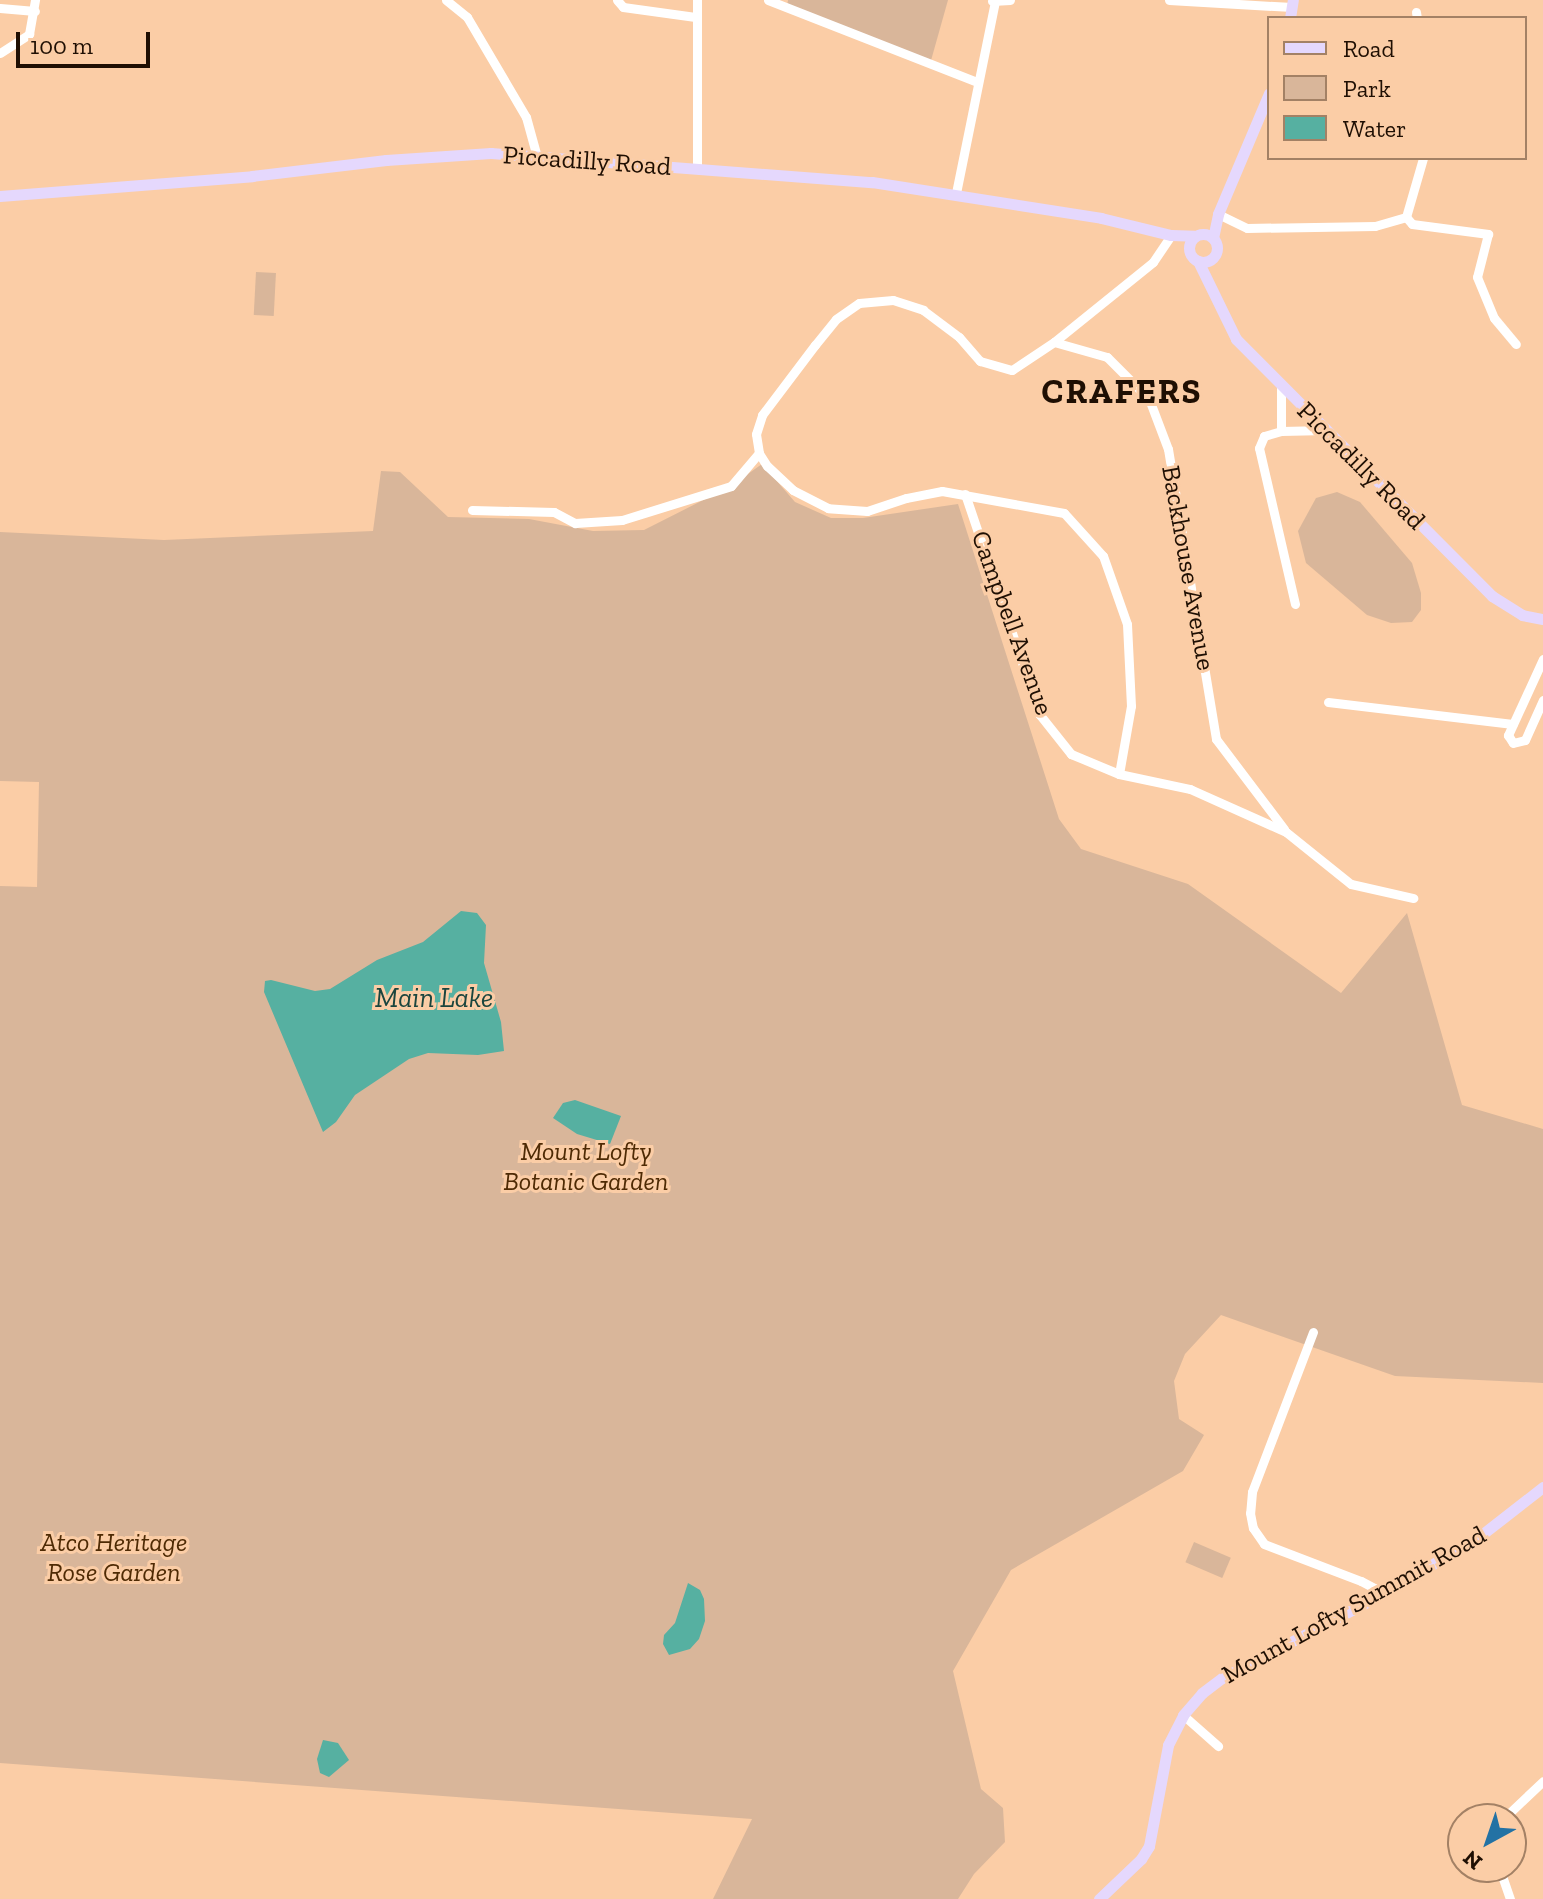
<!DOCTYPE html>
<style>
body{margin:0}
#map{position:relative;width:1543px;height:1899px;overflow:hidden;background:#fbcda6;font-family:"Zilla Slab",serif}
div>[style]{position:absolute}
[style*='--x']{left:calc(var(--x)*1px);top:calc(var(--y)*1px);width:calc(var(--w)*1px);rotate:calc(var(--a)*1deg)}
.green>*{inset:0;background:#d9b69a;transform-origin:0 0}
.water>*{inset:0;background:#56b0a1}
.minor>*{height:9px;margin:-4.5px;padding:0 4.5px;transform-origin:4.5px;border-radius:4.5px;background:#fff}
.major>*{height:11px;margin:-5.5px;padding:0 5.5px;transform-origin:5.5px;border-radius:5.5px;background:#e5d8fd}
.major>.ring{margin:-5.5px;padding:0;box-sizing:content-box;background:none;border:11px solid #e5d8fd;border-radius:50%}
span{translate:-50% -50%;white-space:nowrap;text-align:center;line-height:1.15;-webkit-text-stroke:6px #fbcda6;paint-order:stroke}
.street-label{font-size:26px;color:#1f0f03}
.park-label{font-size:26px;color:#4e2a04;font-style:italic}
.water-label{font-size:28px;color:#1b453e;font-style:italic}
.district-label{font-size:34px;color:#1f0f03;font-weight:700;letter-spacing:2px}
.legend{position:absolute;left:1267px;top:16px;width:260px;height:144px;box-sizing:border-box;background:#fbcda6;border:2px solid #a38165;margin:0;padding:10px 14px;list-style:none;font-size:24px;color:#1f0f03}
.legend li{display:flex;align-items:center;gap:16px;height:40px}
.legend b{width:40px;border:2px solid #a38165}
.north{position:absolute;left:1447px;top:1803px;width:80px;height:80px;box-sizing:border-box;background:#fbcda6;border:2px solid #a38165;border-radius:50%;rotate:220deg;font-size:22px;font-weight:700;line-height:32px;text-align:center;color:#1f0f03}
.north::after{content:'';display:block;margin:auto;width:28px;height:36px;background:#2372a4;clip-path:polygon(50% 0,100% 100%,50% 72%,0 100%)}
.scale{position:absolute;left:16px;top:32px;width:134px;height:36px;box-sizing:border-box;border:4px solid #1f0f03;border-top:0;padding-left:10px;font-size:24px;line-height:28px;white-space:nowrap;color:#1f0f03;-webkit-text-stroke:6px #fbcda6;paint-order:stroke}
</style>
<div id="map">
<div class="green">
<div style="clip-path:polygon(788px 0,948px 0,930px 64px,787px 7px)"></div>
<div style="left:256px;top:272px;width:20px;height:43px;rotate:3deg"></div>
<div style="clip-path:polygon(762px 464px,795px 502px,831px 518px,863px 518px,958px 504px,1059px 819px,1081px 849px,1188px 884px,1341px 993px,1407px 913px,1462px 1105px,1543px 1129px,1543px 1383px,1395px 1376px,1221px 1315px,1185px 1354px,1174px 1381px,1179px 1419px,1204px 1435px,1183px 1471px,1011px 1570px,953px 1671px,981px 1789px,1003px 1808px,1005px 1842px,974px 1874px,958px 1899px,713px 1899px,752px 1819px,0 1763px,0 886px,37px 887px,39px 782px,0 781px,0 532px,164px 540px,373px 531px,381px 471px,400px 472px,448px 517px,529px 519px,593px 531px,644px 530px,731px 486px)"></div>
<div style="clip-path:polygon(1337px 492px,1360px 502px,1412px 563px,1421px 593px,1421px 610px,1412px 622px,1391px 623px,1367px 615px,1306px 563px,1298px 531px,1316px 498px)"></div>
<div style="left:1194px;top:1542px;width:40px;height:22px;rotate:23deg"></div>
</div>
<div class="water">
<div style="clip-path:polygon(461px 911px,477px 913px,486px 925px,484px 963px,501px 1022px,504px 1051px,478px 1055px,428px 1053px,409px 1059px,355px 1095px,336px 1122px,323px 1132px,264px 992px,265px 981px,271px 980px,315px 991px,330px 989px,377px 960px,423px 942px)"></div>
<div style="clip-path:polygon(575px 1100px,621px 1116px,610px 1144px,577px 1134px,553px 1118px,563px 1103px)"></div>
<div style="clip-path:polygon(688px 1583px,700px 1590px,704px 1599px,705px 1621px,699px 1639px,690px 1649px,669px 1655px,663px 1644px,664px 1635px,675px 1623px)"></div>
<div style="clip-path:polygon(323px 1740px,338px 1743px,349px 1760px,329px 1777px,320px 1773px,317px 1759px)"></div>
</div>
<div class="minor">
<div style="--x:446;--y:0;--w:27;--a:39"></div>
<div style="--x:467;--y:17;--w:116;--a:59.5"></div>
<div style="--x:526;--y:117;--w:41;--a:74.6"></div>
<div style="--x:617;--y:0;--w:9;--a:49"></div>
<div style="--x:623;--y:7;--w:73;--a:7.9"></div>
<div style="--x:768;--y:0;--w:225;--a:21.4"></div>
<div style="--x:1169;--y:0;--w:123;--a:3.3"></div>
<div style="--x:992;--y:1;--w:18;--a:-3"></div>
<div style="--x:0;--y:8;--w:35;--a:5"></div>
<div style="--x:1416;--y:12;--w:6;--a:81"></div>
<div style="--x:0;--y:53;--w:35;--a:-33"></div>
<div style="--x:29;--y:34;--w:35;--a:-80"></div>
<div style="--x:697;--y:169;--w:169;--a:-90"></div>
<div style="--x:956;--y:193;--w:196;--a:-78.5"></div>
<div style="--x:1218;--y:214;--w:32;--a:26"></div>
<div style="--x:1247;--y:228;--w:128;--a:-0.9"></div>
<div style="--x:1375;--y:226;--w:32;--a:-16"></div>
<div style="--x:1406;--y:217;--w:9;--a:49"></div>
<div style="--x:1412;--y:224;--w:77;--a:7.5"></div>
<div style="--x:1488;--y:234;--w:44;--a:104.3"></div>
<div style="--x:1477;--y:277;--w:44;--a:67.5"></div>
<div style="--x:1494;--y:318;--w:34;--a:50"></div>
<div style="--x:1406;--y:217;--w:61;--a:-73.9"></div>
<div style="--x:1054;--y:342;--w:55;--a:15.8"></div>
<div style="--x:1107;--y:357;--w:59;--a:45"></div>
<div style="--x:1149;--y:399;--w:53;--a:69.2"></div>
<div style="--x:1168;--y:449;--w:294;--a:80.6"></div>
<div style="--x:1216;--y:739;--w:113;--a:52.9"></div>
<div style="--x:1281;--y:384;--w:47;--a:90"></div>
<div style="--x:965;--y:494;--w:233;--a:71.3"></div>
<div style="--x:1040;--y:715;--w:50;--a:51.5"></div>
<div style="--x:1071;--y:754;--w:52;--a:22.6"></div>
<div style="--x:1119;--y:774;--w:73;--a:11.9"></div>
<div style="--x:1190;--y:789;--w:105;--a:24.1"></div>
<div style="--x:1286;--y:832;--w:83;--a:38.7"></div>
<div style="--x:1351;--y:884;--w:64;--a:12.7"></div>
<div style="--x:472;--y:510;--w:82;--a:1.4"></div>
<div style="--x:554;--y:512;--w:24;--a:28"></div>
<div style="--x:575;--y:523;--w:47;--a:-3.7"></div>
<div style="--x:622;--y:520;--w:114;--a:-17.3"></div>
<div style="--x:731;--y:486;--w:43;--a:-49.7"></div>
<div style="--x:1295;--y:604;--w:160;--a:-103"></div>
<div style="--x:1259;--y:448;--w:13;--a:-67"></div>
<div style="--x:1264;--y:436;--w:18;--a:-16"></div>
<div style="--x:1281;--y:431;--w:45;--a:-1.3"></div>
<div style="--x:1543;--y:659;--w:84;--a:114.7"></div>
<div style="--x:1508;--y:735;--w:9;--a:58"></div>
<div style="--x:1513;--y:743;--w:12;--a:-14"></div>
<div style="--x:1525;--y:740;--w:44;--a:-65.8"></div>
<div style="--x:1328;--y:702;--w:186;--a:6.8"></div>
<div style="--x:1119;--y:774;--w:69;--a:-80"></div>
<div style="--x:1131;--y:706;--w:82;--a:-92.8"></div>
<div style="--x:1127;--y:624;--w:72;--a:-109.4"></div>
<div style="--x:1103;--y:556;--w:58;--a:-132.2"></div>
<div style="--x:1064;--y:513;--w:124;--a:-169.8"></div>
<div style="--x:942;--y:491;--w:37;--a:169"></div>
<div style="--x:906;--y:498;--w:41;--a:161.6"></div>
<div style="--x:867;--y:511;--w:39;--a:-176"></div>
<div style="--x:828;--y:508;--w:39;--a:-153"></div>
<div style="--x:793;--y:490;--w:35;--a:-137"></div>
<div style="--x:767;--y:466;--w:15;--a:-122"></div>
<div style="--x:759;--y:453;--w:19;--a:-99"></div>
<div style="--x:756;--y:434;--w:20;--a:-72"></div>
<div style="--x:762;--y:415;--w:88;--a:-52.9"></div>
<div style="--x:815;--y:345;--w:33;--a:-51"></div>
<div style="--x:836;--y:319;--w:28;--a:-35"></div>
<div style="--x:859;--y:303;--w:34;--a:-5"></div>
<div style="--x:893;--y:300;--w:32;--a:18"></div>
<div style="--x:923;--y:310;--w:45;--a:36.9"></div>
<div style="--x:959;--y:337;--w:32;--a:49"></div>
<div style="--x:980;--y:361;--w:33;--a:16"></div>
<div style="--x:1012;--y:370;--w:50;--a:-33.7"></div>
<div style="--x:1054;--y:342;--w:127;--a:-38.9"></div>
<div style="--x:1153;--y:262;--w:32;--a:-56"></div>
<div style="--x:1313;--y:1332;--w:171;--a:110.9"></div>
<div style="--x:1252;--y:1492;--w:21;--a:95"></div>
<div style="--x:1250;--y:1513;--w:15;--a:79"></div>
<div style="--x:1253;--y:1528;--w:19;--a:55"></div>
<div style="--x:1264;--y:1544;--w:104;--a:20.9"></div>
<div style="--x:1361;--y:1581;--w:15;--a:28"></div>
<div style="--x:1374;--y:1588;--w:9;--a:58"></div>
<div style="--x:1183;--y:1715;--w:47;--a:41.5"></div>
<div style="--x:1503;--y:1819;--w:55;--a:-43.5"></div>
<div style="--x:1499;--y:1867;--w:34;--a:71"></div>
</div>
<div class="major">
<div style="--x:1290;--y:18;--w:18;--a:-81"></div>
<div style="--x:0;--y:196;--w:253;--a:-4.5"></div>
<div style="--x:252;--y:176;--w:135;--a:-6.8"></div>
<div style="--x:386;--y:160;--w:105;--a:-3.8"></div>
<div style="--x:491;--y:153;--w:382;--a:4.4"></div>
<div style="--x:872;--y:182;--w:232;--a:8.9"></div>
<div style="--x:1101;--y:218;--w:72;--a:13.7"></div>
<div style="--x:1171;--y:235;--w:23;--a:2"></div>
<div class="ring" style="left:1189px;top:234px;width:17px;height:17px"></div>
<div style="--x:1213;--y:238;--w:25;--a:-78"></div>
<div style="--x:1218;--y:214;--w:131;--a:-67.1"></div>
<div style="--x:1198;--y:261;--w:87;--a:64"></div>
<div style="--x:1236;--y:339;--w:363;--a:45.1"></div>
<div style="--x:1492;--y:596;--w:36;--a:32"></div>
<div style="--x:1522;--y:615;--w:21;--a:11"></div>
<div style="--x:1099;--y:1899;--w:58;--a:-43.6"></div>
<div style="--x:1141;--y:1859;--w:15;--a:-58"></div>
<div style="--x:1149;--y:1846;--w:103;--a:-79.3"></div>
<div style="--x:1168;--y:1745;--w:34;--a:-63"></div>
<div style="--x:1183;--y:1715;--w:29;--a:-49"></div>
<div style="--x:1202;--y:1693;--w:25;--a:-37"></div>
<div style="--x:1222;--y:1678;--w:177;--a:-27.6"></div>
<div style="--x:1379;--y:1596;--w:117;--a:-30.7"></div>
<div style="--x:1480;--y:1536;--w:80;--a:-37.9"></div>
</div>
<div class="street-label">
<span style="left:587px;top:161px;rotate:4deg">Piccadilly Road</span>
<span style="left:1361px;top:466px;rotate:45deg">Piccadilly Road</span>
<span style="left:1188px;top:568px;rotate:80deg">Backhouse Avenue</span>
<span style="left:1012px;top:623px;rotate:70deg">Campbell Avenue</span>
<span style="left:1354px;top:1605px;rotate:-29deg">Mount Lofty Summit Road</span>
</div>
<div class="park-label">
<span style="left:586px;top:1167px">Mount Lofty<br>Botanic Garden</span>
<span style="left:114px;top:1558px">Atco Heritage<br>Rose Garden</span>
</div>
<div class="water-label">
<span style="left:434px;top:998px">Main Lake</span>
</div>
<div class="district-label">
<span style="left:1122px;top:392px">CRAFERS</span>
</div>
<ul class="legend">
<li><b style="height:10px;background:#e5d8fd"></b>Road</li>
<li><b style="height:22px;background:#d9b69a"></b>Park</li>
<li><b style="height:22px;background:#56b0a1"></b>Water</li>
</ul>
<div class="north">N</div>
<div class="scale">100 m</div>
</div>
